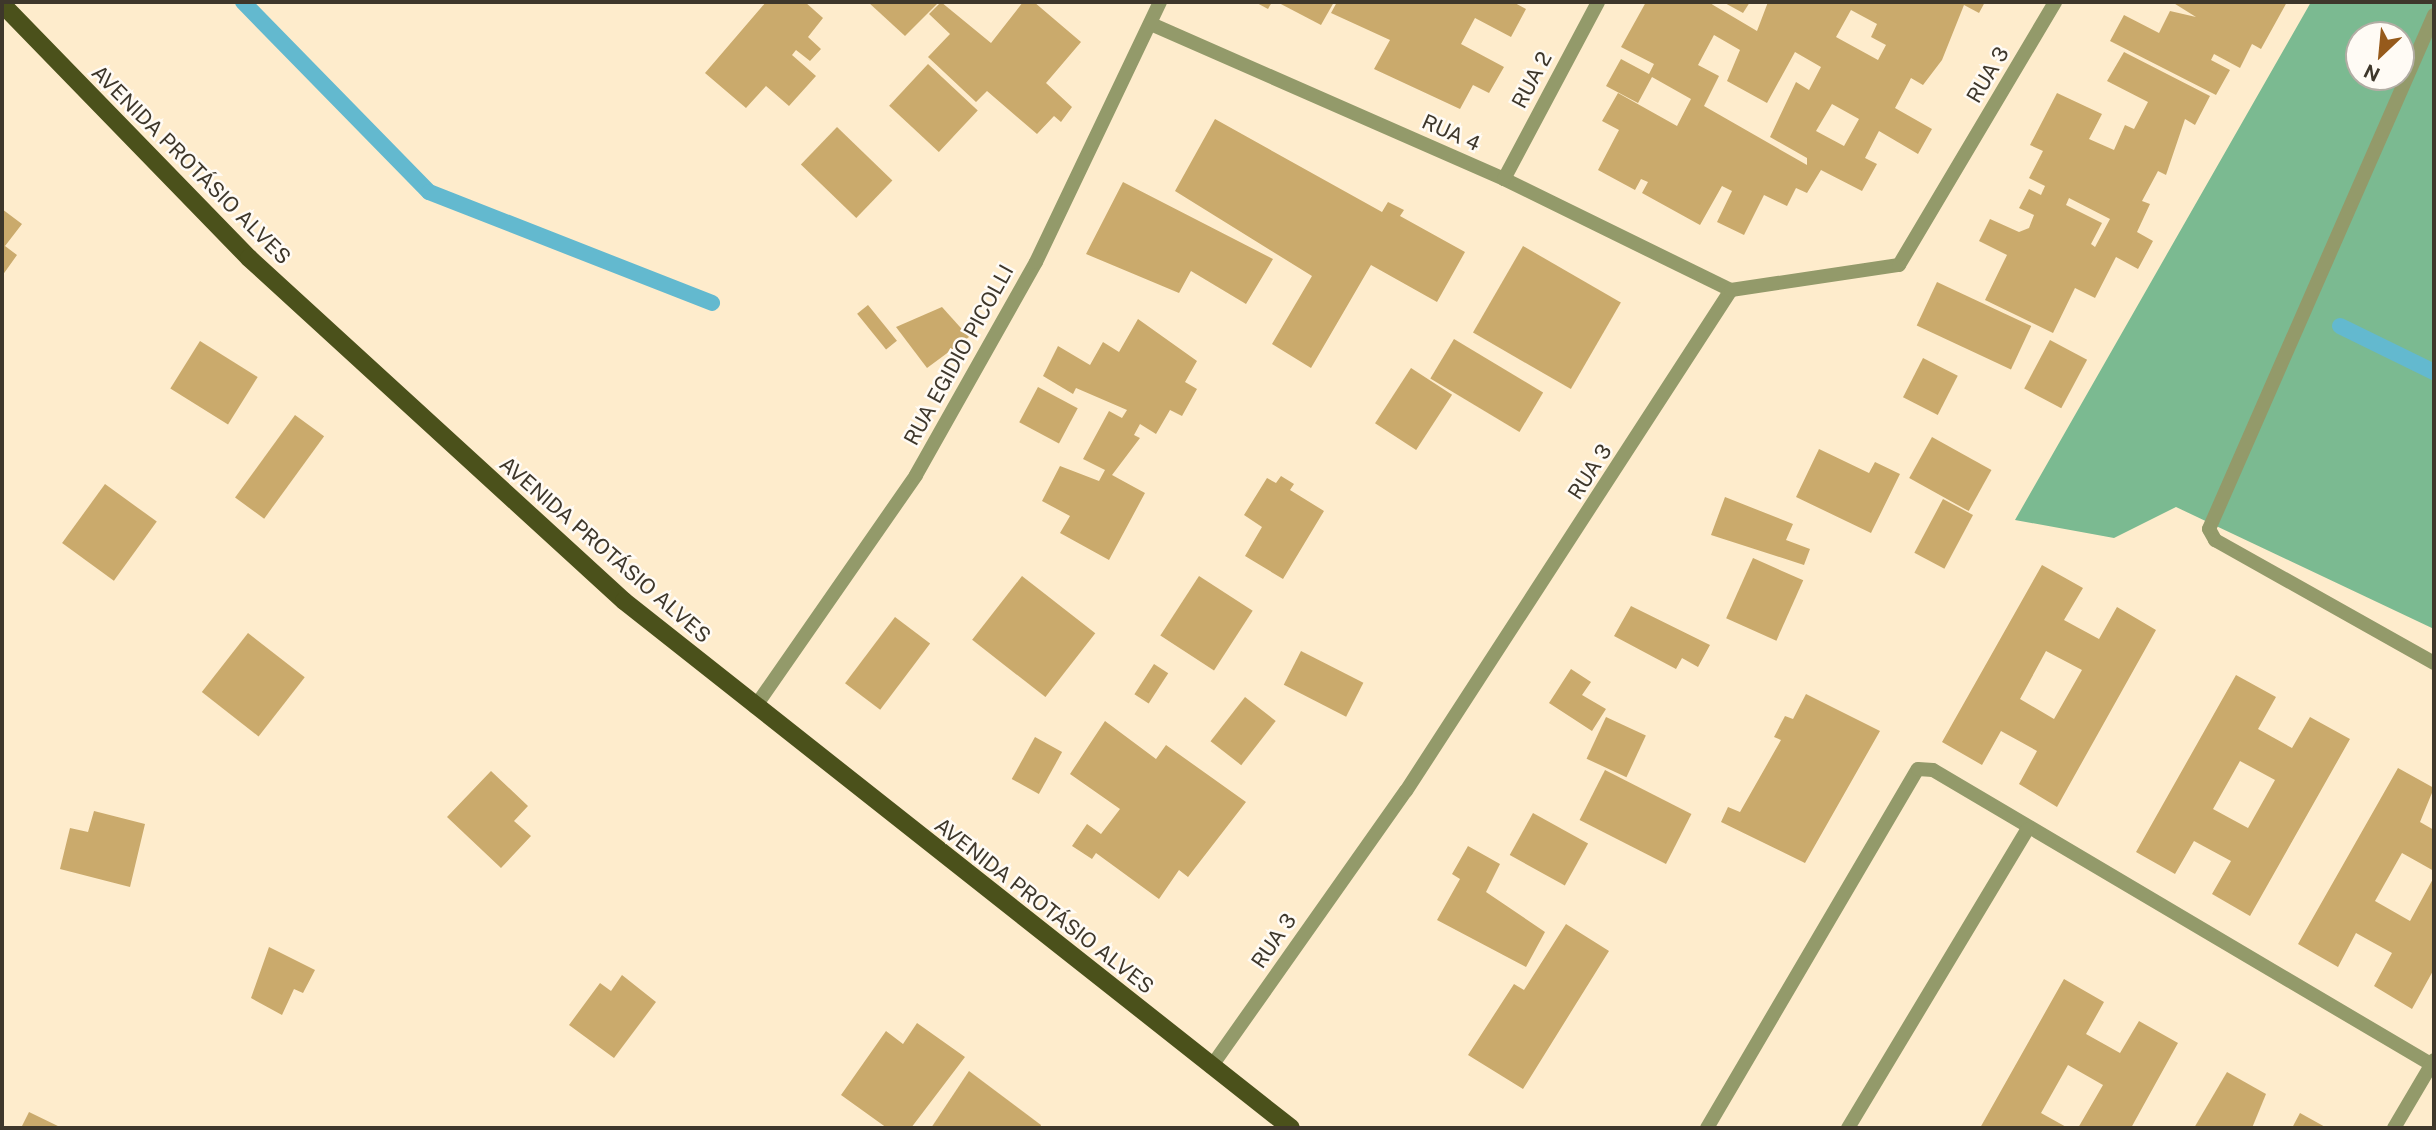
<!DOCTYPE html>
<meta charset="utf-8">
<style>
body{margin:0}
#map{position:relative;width:2436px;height:1130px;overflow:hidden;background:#feeccc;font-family:"Public Sans",sans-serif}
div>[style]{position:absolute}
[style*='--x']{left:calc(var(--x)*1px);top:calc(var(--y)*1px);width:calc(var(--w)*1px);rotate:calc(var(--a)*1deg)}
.forest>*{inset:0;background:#7bba91}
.stream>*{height:16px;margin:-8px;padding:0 8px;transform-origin:8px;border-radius:8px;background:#63b9cf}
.building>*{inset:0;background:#caaa6c;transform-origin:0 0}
.minor>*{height:14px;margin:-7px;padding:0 7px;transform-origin:7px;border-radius:7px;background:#939a6a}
.primary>*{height:18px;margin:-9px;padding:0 9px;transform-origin:9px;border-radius:9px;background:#4b511b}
span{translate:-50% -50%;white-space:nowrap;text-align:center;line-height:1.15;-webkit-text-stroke:5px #fffbf5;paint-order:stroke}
.street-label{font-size:21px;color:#3e372b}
.frame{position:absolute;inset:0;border:4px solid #3e372b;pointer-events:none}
.north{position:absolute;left:2345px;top:21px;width:70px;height:70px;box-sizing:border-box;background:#fffbf5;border:2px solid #b2ada4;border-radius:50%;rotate:206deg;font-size:19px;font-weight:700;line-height:28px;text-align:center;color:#3e372b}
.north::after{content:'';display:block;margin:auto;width:24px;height:32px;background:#965a1b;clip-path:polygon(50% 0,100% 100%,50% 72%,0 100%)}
</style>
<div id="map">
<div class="forest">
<div style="clip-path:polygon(evenodd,2311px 2px,2434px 2px,2434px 629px,2176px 507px,2114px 538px,2015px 520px,2311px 2px,2359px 35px,2401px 35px,2401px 77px,2359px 77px,2359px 35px)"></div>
</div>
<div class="stream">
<div style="--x:243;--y:2;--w:266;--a:45.6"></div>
<div style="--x:429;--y:192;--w:304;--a:21.4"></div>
<div style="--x:2340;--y:326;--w:105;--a:26.1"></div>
</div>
<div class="building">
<div style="clip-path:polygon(766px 2px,805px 2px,823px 18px,808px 37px,821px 49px,810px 61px,796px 50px,792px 55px,816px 76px,789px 106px,766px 86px,746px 108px,705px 73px)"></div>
<div style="clip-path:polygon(868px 2px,939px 2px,905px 36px)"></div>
<div style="clip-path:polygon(941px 2px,991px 43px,1023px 2px,1034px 2px,1081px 42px,1046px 83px,1072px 107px,1061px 122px,1054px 116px,1037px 134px,987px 91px,976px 102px,928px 57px,950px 34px,929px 14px)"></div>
<div style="clip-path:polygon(1255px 2px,1272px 2px,1268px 9px)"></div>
<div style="clip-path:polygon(1277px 2px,1334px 2px,1321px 25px)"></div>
<div style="clip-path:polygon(1337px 2px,1513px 2px,1526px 9px,1511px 37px,1475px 18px,1461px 44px,1504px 67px,1489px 93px,1473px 85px,1460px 109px,1374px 69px,1390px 40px,1331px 13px)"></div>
<div style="clip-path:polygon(evenodd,1646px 2px,1708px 2px,1757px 31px,1768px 2px,1985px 2px,1979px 13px,1964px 5px,1942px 60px,1923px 85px,1911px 78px,1895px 108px,1932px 129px,1918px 154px,1879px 131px,1865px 158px,1877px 164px,1862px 191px,1821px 170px,1807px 193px,1796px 188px,1787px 206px,1764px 195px,1744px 235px,1717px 222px,1732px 191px,1722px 186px,1700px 225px,1642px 193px,1648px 182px,1641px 179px,1635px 190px,1598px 170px,1619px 130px,1602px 121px,1618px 93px,1677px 126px,1691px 99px,1652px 77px,1638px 103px,1606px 86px,1621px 59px,1649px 74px,1654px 64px,1621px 47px,1646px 2px,1851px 10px,1877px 24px,1871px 37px,1886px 45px,1878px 60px,1836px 37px,1851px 10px,1646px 2px,1714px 35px,1740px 50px,1727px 81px,1767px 103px,1795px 52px,1821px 67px,1809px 90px,1796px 82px,1770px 137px,1807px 158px,1807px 165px,1704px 106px,1719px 76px,1698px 65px,1714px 35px,1646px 2px,1832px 104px,1859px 119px,1844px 146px,1816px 131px,1832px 104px)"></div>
<div style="clip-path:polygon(1723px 2px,1750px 2px,1743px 13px)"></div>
<div style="clip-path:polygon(2172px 2px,2287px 2px,2261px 49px,2252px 44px,2240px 68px,2214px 54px,2211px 60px,2230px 70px,2216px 95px,2110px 41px,2124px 15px,2159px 33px,2170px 11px,2196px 17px)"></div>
<div style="clip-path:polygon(evenodd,2124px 52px,2210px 96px,2195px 125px,2185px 119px,2166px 175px,2158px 171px,2142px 201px,2150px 204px,2137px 232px,2153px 241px,2138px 269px,2116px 257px,2095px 298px,2075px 288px,2053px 333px,1985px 300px,2007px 255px,1979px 241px,1990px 219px,2019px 232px,2029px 228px,2034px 215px,2019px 208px,2029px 189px,2041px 195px,2045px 186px,2029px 178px,2043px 151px,2030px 145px,2057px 93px,2102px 114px,2089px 139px,2114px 150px,2125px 125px,2134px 129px,2148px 102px,2107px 81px,2124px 52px,2069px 198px,2110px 219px,2095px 247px,2091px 244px,2102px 223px,2066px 205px,2069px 198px)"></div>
<div style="left:928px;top:64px;width:68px;height:57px;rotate:43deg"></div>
<div style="clip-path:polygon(1215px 119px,1382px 212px,1388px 202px,1404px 210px,1400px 216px,1465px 252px,1437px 302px,1371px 265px,1311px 368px,1272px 344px,1312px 276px,1175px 191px)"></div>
<div style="left:837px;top:127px;width:77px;height:52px;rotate:44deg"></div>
<div style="clip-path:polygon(1123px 182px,1273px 259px,1246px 304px,1191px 271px,1179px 293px,1086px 254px)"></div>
<div style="clip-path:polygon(2px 209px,22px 224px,5px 246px,17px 255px,2px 276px)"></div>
<div style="left:1523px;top:246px;width:113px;height:100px;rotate:30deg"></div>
<div style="left:1937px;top:282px;width:104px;height:48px;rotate:25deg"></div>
<div style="left:868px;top:305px;width:46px;height:14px;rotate:51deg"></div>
<div style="clip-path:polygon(942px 307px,969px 337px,927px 368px,896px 327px)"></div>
<div style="clip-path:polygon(1138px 319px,1197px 361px,1185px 382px,1197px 389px,1182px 416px,1170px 410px,1156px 434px,1140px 424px,1134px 435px,1140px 438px,1112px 475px,1145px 493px,1109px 560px,1060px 533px,1070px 516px,1042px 501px,1060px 466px,1099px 481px,1105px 470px,1083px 459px,1109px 411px,1122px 418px,1127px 410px,1076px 388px,1073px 394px,1043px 376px,1058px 346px,1090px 365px,1103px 342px,1119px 352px)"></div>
<div style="left:1454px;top:339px;width:104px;height:46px;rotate:31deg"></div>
<div style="left:2050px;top:340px;width:42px;height:55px;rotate:28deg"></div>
<div style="left:200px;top:341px;width:68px;height:56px;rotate:32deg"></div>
<div style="left:1923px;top:358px;width:39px;height:44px;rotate:27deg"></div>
<div style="left:1411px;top:368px;width:49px;height:66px;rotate:33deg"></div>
<div style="left:1038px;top:387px;width:45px;height:40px;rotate:28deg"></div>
<div style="left:295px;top:415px;width:36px;height:102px;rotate:36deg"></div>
<div style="left:1932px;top:437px;width:68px;height:47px;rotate:29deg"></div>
<div style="clip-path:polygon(1819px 449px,1869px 473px,1875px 462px,1900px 474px,1871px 533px,1796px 497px)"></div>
<div style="clip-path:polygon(1281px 476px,1294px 484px,1290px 490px,1324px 511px,1283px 579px,1245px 556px,1262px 527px,1244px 515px,1267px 478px,1276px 483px)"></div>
<div style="left:105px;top:484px;width:64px;height:73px;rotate:36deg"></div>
<div style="clip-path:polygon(1725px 497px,1793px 524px,1786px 540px,1810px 549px,1804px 565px,1711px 535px)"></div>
<div style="left:1943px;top:499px;width:34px;height:61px;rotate:28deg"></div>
<div style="left:1753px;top:558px;width:55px;height:66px;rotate:24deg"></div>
<div style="clip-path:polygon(evenodd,2042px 565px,2083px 588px,2064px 620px,2099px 639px,2117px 607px,2156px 630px,2057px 807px,2019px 784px,2037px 751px,2001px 731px,1982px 765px,1942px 742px,2042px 565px,2046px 651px,2082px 670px,2054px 719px,2020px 699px,2046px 651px)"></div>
<div style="left:1022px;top:576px;width:93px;height:81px;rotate:38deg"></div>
<div style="left:1199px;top:576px;width:64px;height:71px;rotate:33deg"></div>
<div style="clip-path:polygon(1631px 606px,1710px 645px,1698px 667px,1682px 658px,1676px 669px,1614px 636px)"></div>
<div style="left:895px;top:617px;width:44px;height:83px;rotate:37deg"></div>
<div style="left:248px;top:633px;width:72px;height:75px;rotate:38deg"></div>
<div style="left:1301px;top:651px;width:70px;height:38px;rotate:27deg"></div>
<div style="left:1154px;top:664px;width:17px;height:36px;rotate:33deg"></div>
<div style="clip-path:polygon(1571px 669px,1591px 682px,1582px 695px,1606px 709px,1592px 731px,1549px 703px)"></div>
<div style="clip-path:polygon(evenodd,2236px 675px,2276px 697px,2258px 729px,2292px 748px,2310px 717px,2350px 739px,2250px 916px,2212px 894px,2231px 861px,2194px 841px,2175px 874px,2136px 852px,2236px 675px,2240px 761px,2275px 780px,2248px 828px,2213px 809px,2240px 761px)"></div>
<div style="clip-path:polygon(1806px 694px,1880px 731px,1805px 863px,1721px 822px,1728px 807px,1740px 812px,1781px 740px,1774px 737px,1785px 716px,1793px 719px)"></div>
<div style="left:1245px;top:697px;width:39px;height:56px;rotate:38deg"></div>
<div style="left:1606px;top:717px;width:44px;height:46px;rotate:25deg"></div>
<div style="clip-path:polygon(1105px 721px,1156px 759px,1166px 745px,1246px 802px,1188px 877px,1179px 870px,1159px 899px,1096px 853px,1092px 859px,1072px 846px,1087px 824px,1101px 834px,1120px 809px,1070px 774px)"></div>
<div style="left:1035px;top:737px;width:31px;height:48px;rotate:29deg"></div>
<div style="clip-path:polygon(2398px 768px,2434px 788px,2420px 822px,2434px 830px,2434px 871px,2402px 853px,2375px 901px,2410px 921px,2434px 877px,2434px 969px,2412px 1009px,2374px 986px,2392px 953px,2356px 933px,2338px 967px,2298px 944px)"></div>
<div style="left:1605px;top:770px;width:97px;height:56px;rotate:27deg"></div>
<div style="clip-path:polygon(491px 771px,528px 806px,514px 821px,531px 836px,501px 868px,447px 817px)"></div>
<div style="clip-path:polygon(94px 811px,145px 824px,130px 887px,60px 869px,70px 828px,88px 832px)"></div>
<div style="left:1533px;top:813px;width:63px;height:48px;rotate:29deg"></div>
<div style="clip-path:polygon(1468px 846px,1500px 864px,1486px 892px,1545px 932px,1526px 967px,1437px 920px,1460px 879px,1452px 874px)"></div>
<div style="clip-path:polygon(1566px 924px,1609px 951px,1523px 1089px,1468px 1055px,1514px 984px,1524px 990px)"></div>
<div style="clip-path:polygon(269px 947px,315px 970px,303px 993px,294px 989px,282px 1015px,251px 998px)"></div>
<div style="clip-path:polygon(622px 975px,656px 1002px,614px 1058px,569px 1025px,600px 983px,611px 991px)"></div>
<div style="clip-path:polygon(2064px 979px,2104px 1002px,2086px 1034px,2120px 1053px,2139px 1021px,2178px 1043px,2131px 1128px,2078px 1128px,2103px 1085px,2068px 1065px,2041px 1113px,2068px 1128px,1980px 1128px)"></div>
<div style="clip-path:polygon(917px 1023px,965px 1057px,911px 1128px,887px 1128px,841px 1095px,886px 1031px,903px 1044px)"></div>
<div style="clip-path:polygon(969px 1071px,1041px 1125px,1040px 1128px,931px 1128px)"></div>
<div style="clip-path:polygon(2227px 1072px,2266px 1094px,2252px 1128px,2194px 1128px)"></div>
<div style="clip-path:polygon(29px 1112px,62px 1128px,21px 1128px)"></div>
<div style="clip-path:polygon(2300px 1113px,2327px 1128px,2292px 1128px)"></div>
</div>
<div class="minor">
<div style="--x:2434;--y:15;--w:561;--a:113.64"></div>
<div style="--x:2209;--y:529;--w:13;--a:61"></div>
<div style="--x:2215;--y:540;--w:251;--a:29.3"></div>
<div style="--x:1151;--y:24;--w:386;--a:23.7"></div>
<div style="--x:1504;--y:179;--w:253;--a:26.1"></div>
<div style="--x:1504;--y:179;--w:200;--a:-62"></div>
<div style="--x:755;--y:707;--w:282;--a:-55.2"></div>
<div style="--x:916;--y:475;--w:244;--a:-60.6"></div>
<div style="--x:1036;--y:262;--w:288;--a:-64.5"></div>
<div style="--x:1211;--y:1067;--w:338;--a:-54.8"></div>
<div style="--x:1406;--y:791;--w:597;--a:-57.03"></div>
<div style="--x:1731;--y:290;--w:170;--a:-8.5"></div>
<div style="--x:1899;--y:265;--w:306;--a:-59.3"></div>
<div style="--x:1707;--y:1128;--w:416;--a:-59.6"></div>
<div style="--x:1918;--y:769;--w:15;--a:4"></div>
<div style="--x:1933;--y:770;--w:582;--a:30.58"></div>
<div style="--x:1848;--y:1128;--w:348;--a:-59"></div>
<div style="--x:2394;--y:1128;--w:79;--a:-59.5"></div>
</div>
<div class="primary">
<div style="--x:2;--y:4;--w:354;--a:45.8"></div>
<div style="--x:249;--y:258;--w:508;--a:42.45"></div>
<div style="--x:624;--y:601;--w:850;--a:38.31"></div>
</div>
<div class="street-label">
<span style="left:1988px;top:75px;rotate:-59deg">RUA 3</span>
<span style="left:1532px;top:80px;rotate:-62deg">RUA 2</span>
<span style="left:1451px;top:133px;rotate:24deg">RUA 4</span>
<span style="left:191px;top:165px;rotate:45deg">AVENIDA PROTÁSIO ALVES</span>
<span style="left:959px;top:355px;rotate:-61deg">RUA EGIDIO PICOLLI</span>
<span style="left:1590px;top:472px;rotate:-57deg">RUA 3</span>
<span style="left:605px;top:550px;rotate:41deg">AVENIDA PROTÁSIO ALVES</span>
<span style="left:1044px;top:906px;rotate:38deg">AVENIDA PROTÁSIO ALVES</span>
<span style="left:1274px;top:941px;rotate:-55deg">RUA 3</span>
</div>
<div class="frame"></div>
<div class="north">N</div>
</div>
